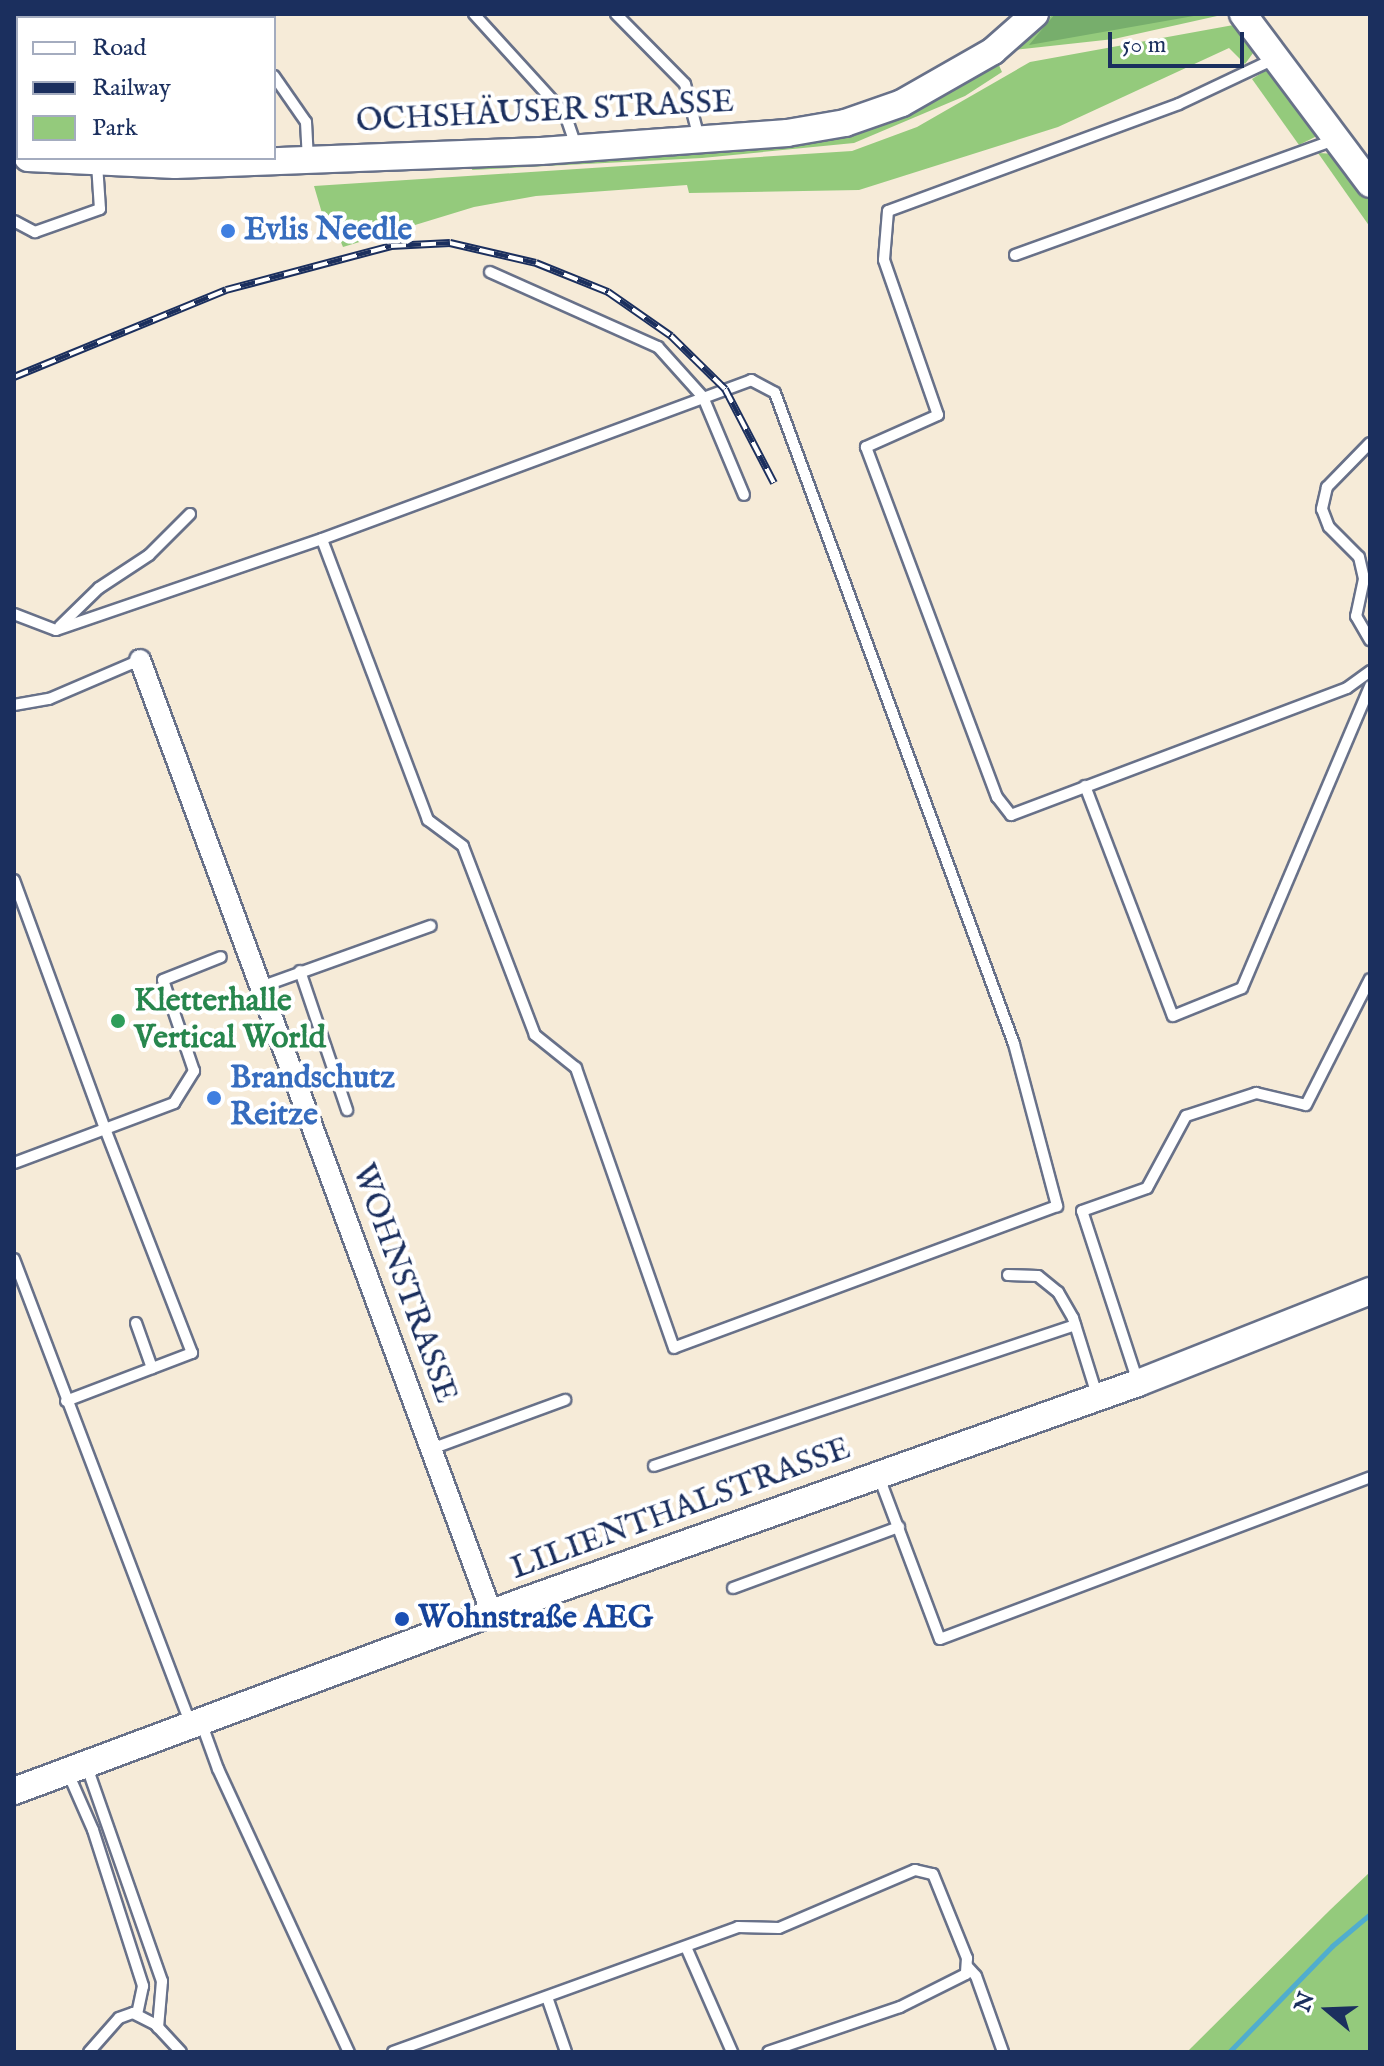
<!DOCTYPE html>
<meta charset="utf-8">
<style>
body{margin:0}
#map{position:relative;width:1384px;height:2066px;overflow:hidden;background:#f6ebd8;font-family:"IM FELL English",serif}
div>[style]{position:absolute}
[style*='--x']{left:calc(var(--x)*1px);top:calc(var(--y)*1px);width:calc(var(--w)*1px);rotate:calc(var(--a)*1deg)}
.green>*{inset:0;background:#94ca7c}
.forest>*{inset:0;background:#77ae6c}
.stream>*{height:5px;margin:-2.5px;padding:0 2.5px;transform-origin:2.5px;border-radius:2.5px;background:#50adce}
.roads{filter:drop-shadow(2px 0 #687189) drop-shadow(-2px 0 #687189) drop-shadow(0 2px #687189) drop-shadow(0 -2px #687189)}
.lane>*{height:10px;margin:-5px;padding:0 5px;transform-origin:5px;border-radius:5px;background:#fff}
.street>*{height:20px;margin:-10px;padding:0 10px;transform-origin:10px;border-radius:10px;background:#fff}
.secondary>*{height:26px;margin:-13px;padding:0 13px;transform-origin:13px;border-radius:13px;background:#fff}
.rail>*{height:8px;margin-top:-4px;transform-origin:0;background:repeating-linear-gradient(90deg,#fff 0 15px,#1b2f5e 0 30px);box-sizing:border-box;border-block:2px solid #1b2f5e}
.dots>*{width:22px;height:22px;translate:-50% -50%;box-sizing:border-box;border:4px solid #fff;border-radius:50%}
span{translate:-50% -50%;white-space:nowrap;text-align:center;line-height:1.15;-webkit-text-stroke:8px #fff;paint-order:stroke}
.street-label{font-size:32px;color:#1b2f5e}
.shop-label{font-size:32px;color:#366cbe;font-weight:700}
.left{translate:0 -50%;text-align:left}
.leisure-label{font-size:32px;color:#27864d;font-weight:700}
.transit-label{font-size:32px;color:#164399;font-weight:700}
.frame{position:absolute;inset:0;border:16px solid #1b2f5e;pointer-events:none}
.legend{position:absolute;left:16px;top:16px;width:260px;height:144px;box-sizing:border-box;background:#fff;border:2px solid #a4acbf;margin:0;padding:10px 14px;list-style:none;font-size:24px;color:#1b2f5e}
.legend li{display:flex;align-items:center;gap:16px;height:40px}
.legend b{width:40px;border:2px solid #a4acbf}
.north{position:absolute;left:1288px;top:1970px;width:80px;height:80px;-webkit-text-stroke:6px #fff;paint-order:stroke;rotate:289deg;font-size:22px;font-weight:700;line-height:32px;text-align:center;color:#1b2f5e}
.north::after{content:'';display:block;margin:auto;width:28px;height:36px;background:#1b2f5e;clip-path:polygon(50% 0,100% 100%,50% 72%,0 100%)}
.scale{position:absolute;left:1108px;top:32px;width:136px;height:36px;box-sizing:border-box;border:4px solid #1b2f5e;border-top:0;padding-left:10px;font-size:24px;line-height:28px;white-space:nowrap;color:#1b2f5e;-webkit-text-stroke:6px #fff;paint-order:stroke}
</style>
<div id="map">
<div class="green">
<div style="clip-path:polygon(1053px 14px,1226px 14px,1114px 39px,1013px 50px)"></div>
<div style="clip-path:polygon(1239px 24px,1256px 49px,1245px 64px,1229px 48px,1058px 127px,859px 190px,689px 193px,687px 185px,536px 196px,474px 207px,343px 247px,338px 235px,329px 237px,314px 186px,852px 151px,917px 127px,1030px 62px)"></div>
<div style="clip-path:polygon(998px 63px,1002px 72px,965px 96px,854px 143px,702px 158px,472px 170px,474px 162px,791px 147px,850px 134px)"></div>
<div style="clip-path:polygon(1268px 69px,1319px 135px,1299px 145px,1252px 79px)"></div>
<div style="clip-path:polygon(1318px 153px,1337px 154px,1370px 199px,1370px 227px)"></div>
<div style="clip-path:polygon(1370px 1872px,1370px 2052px,1187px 2052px,1330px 1910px)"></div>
</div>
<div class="forest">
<div style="clip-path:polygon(1055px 14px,1205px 14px,1029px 45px)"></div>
</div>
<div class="stream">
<div style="--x:1229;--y:2052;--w:148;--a:-45.8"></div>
<div style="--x:1332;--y:1946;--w:50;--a:-40.1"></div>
</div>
<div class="roads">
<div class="lane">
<div style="--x:232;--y:14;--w:4;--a:63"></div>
<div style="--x:474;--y:14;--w:135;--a:47.7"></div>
<div style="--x:565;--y:114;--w:34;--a:71"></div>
<div style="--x:616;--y:14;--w:98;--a:45.4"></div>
<div style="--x:685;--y:84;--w:56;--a:75.5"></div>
<div style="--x:143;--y:18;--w:7;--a:-34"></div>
<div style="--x:1274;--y:59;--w:105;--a:154.7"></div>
<div style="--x:1179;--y:104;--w:310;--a:159.8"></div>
<div style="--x:888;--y:211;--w:49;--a:94.7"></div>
<div style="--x:884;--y:260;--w:164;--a:70.8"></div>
<div style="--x:938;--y:415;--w:79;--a:156"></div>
<div style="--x:866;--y:447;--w:374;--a:69.5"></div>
<div style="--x:997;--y:797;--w:23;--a:52"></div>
<div style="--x:1011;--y:815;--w:359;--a:-20.7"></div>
<div style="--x:1347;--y:688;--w:29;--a:-36"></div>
<div style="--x:274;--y:76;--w:56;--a:55.2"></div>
<div style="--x:306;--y:122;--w:36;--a:87"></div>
<div style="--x:14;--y:221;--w:24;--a:28"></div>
<div style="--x:35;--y:232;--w:69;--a:-19.5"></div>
<div style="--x:100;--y:209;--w:45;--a:-93.8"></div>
<div style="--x:1015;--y:255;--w:340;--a:-19.8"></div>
<div style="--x:490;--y:272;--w:184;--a:24.1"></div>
<div style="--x:658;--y:347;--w:67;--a:48"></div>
<div style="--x:703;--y:397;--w:106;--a:67.3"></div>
<div style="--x:1370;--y:443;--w:62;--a:134.3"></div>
<div style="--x:1327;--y:487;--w:23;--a:103"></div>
<div style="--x:1322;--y:509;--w:19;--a:69"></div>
<div style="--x:1329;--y:527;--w:42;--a:45"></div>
<div style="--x:1359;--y:557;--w:23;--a:77"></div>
<div style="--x:1364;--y:579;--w:38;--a:102"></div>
<div style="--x:1356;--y:616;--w:28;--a:60"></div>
<div style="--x:14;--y:614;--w:45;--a:20.9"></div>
<div style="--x:56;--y:630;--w:281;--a:-18.9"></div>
<div style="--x:322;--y:539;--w:458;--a:-20.3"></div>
<div style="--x:751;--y:380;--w:27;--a:28"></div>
<div style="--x:775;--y:393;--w:693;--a:69.84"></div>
<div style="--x:1014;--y:1044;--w:168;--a:75.1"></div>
<div style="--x:1057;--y:1206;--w:408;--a:159.7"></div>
<div style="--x:674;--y:1348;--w:297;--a:-109.3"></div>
<div style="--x:576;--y:1068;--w:53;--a:-141.2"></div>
<div style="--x:535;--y:1035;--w:202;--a:-110.9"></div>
<div style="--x:463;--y:846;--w:44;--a:-143.4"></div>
<div style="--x:428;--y:820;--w:300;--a:-110.7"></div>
<div style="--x:60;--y:626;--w:54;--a:-44.3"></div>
<div style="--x:99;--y:588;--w:60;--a:-33.4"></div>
<div style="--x:149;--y:555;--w:58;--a:-45"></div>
<div style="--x:14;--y:705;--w:36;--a:-10"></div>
<div style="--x:49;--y:699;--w:99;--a:-23.2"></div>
<div style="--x:1085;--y:786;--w:246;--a:69.1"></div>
<div style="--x:1173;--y:1016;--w:74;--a:-22.1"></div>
<div style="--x:1242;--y:988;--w:328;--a:-67"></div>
<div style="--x:14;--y:880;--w:265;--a:69.9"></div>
<div style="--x:105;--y:1129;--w:97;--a:159.5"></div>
<div style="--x:300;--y:971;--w:147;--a:71.3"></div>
<div style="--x:263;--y:986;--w:178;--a:-19.7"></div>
<div style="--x:14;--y:1259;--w:496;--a:69.2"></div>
<div style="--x:1008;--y:1275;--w:30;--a:2"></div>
<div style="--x:1038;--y:1276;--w:26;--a:39"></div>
<div style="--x:1058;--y:1292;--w:30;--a:60"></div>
<div style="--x:1073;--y:1318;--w:81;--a:72.7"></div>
<div style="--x:136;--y:1323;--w:48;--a:70.4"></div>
<div style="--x:1138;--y:1382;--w:180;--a:-108.1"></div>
<div style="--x:1082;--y:1211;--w:69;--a:-19.5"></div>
<div style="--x:1147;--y:1188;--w:82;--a:-61.6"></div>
<div style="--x:1186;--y:1116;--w:74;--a:-18.2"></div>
<div style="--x:1256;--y:1093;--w:51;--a:13.5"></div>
<div style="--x:1306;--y:1105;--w:141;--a:-63.1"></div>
<div style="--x:66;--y:1401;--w:135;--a:-20.9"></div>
<div style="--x:192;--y:1353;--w:240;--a:-111.2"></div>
<div style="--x:105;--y:1129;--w:74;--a:-20.6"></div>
<div style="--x:174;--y:1103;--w:38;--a:-58"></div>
<div style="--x:194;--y:1071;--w:96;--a:-108.8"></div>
<div style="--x:163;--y:980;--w:62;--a:-21.6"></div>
<div style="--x:431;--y:1449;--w:143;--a:-20.1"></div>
<div style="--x:654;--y:1466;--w:444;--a:-18.5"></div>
<div style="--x:879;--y:1477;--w:173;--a:69.4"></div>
<div style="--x:940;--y:1639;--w:460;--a:-20.6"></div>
<div style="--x:733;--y:1588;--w:177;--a:-20.2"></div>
<div style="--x:201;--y:1722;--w:50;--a:70.1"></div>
<div style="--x:218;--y:1769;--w:312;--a:65.2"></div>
<div style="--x:87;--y:1767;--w:227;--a:70.7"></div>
<div style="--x:162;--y:1981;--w:47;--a:94.9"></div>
<div style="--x:68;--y:1773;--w:62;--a:66.3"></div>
<div style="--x:93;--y:1830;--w:164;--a:72.2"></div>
<div style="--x:143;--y:1986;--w:29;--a:102"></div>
<div style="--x:686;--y:1947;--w:115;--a:66.3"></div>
<div style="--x:967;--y:1966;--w:13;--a:48"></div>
<div style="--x:976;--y:1976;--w:81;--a:70.4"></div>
<div style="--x:548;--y:2000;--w:55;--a:70.9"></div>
<div style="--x:89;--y:2052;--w:45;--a:-48.6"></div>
<div style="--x:119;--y:2018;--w:15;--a:-20"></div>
<div style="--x:133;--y:2013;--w:25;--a:27"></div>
<div style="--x:155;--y:2024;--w:38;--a:47"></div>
<div style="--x:393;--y:2052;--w:367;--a:-19.9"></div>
<div style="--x:738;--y:1927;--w:41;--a:1.4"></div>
<div style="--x:779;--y:1928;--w:148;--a:-23.1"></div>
<div style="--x:915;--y:1870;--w:18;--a:13"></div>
<div style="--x:933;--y:1874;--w:91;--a:68"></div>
<div style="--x:967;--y:1958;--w:16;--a:94"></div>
<div style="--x:966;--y:1974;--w:74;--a:153.4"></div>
<div style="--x:900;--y:2007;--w:139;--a:161.2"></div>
</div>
<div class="street">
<div style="--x:140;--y:660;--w:1017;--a:69.75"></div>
</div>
<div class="secondary">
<div style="--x:1243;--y:14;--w:212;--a:53.2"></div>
<div style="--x:28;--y:158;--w:147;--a:2.7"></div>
<div style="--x:175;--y:165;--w:366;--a:-2.2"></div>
<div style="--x:541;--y:151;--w:247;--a:-4.2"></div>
<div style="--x:787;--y:133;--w:59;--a:-9.8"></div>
<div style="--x:845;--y:123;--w:60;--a:-19.3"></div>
<div style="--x:902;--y:103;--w:105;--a:-29.7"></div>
<div style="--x:993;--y:51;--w:56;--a:-41.4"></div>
<div style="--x:14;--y:1791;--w:544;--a:-20.43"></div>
<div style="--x:524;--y:1601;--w:652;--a:-19.55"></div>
<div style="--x:1138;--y:1383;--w:250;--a:-21.6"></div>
</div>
</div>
<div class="rail">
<div style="--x:14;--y:377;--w:229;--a:-22.3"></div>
<div style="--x:226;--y:290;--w:171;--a:-14.9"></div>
<div style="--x:391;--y:246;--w:59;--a:-2.9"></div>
<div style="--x:450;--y:243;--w:88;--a:13.1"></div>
<div style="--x:536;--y:263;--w:78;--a:21.9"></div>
<div style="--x:608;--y:292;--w:77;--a:34.9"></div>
<div style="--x:671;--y:336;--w:76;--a:44.5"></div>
<div style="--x:725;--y:389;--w:106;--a:62.5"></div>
</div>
<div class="dots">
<div style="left:228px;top:231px;background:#3f7fe0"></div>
<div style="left:118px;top:1021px;background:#2e9e5b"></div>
<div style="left:214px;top:1098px;background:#3f7fe0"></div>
<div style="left:402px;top:1619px;background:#1a4fb4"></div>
</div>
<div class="street-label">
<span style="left:545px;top:113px;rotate:-3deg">OCHSHÄUSER STRASSE</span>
<span style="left:403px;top:1284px;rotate:70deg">WOHNSTRASSE</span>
<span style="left:681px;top:1510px;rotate:-20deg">LILIENTHALSTRASSE</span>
</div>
<div class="shop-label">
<span class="left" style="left:244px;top:231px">Evlis Needle</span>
<span class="left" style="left:230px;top:1098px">Brandschutz<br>Reitze</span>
</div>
<div class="leisure-label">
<span class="left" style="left:134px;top:1021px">Kletterhalle<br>Vertical World</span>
</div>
<div class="transit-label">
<span class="left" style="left:418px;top:1619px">Wohnstraße AEG</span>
</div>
<div class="frame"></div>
<ul class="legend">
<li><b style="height:10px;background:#fff"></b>Road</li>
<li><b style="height:10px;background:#1b2f5e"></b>Railway</li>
<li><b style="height:22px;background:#94ca7c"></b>Park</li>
</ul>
<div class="north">N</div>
<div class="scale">50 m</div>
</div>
